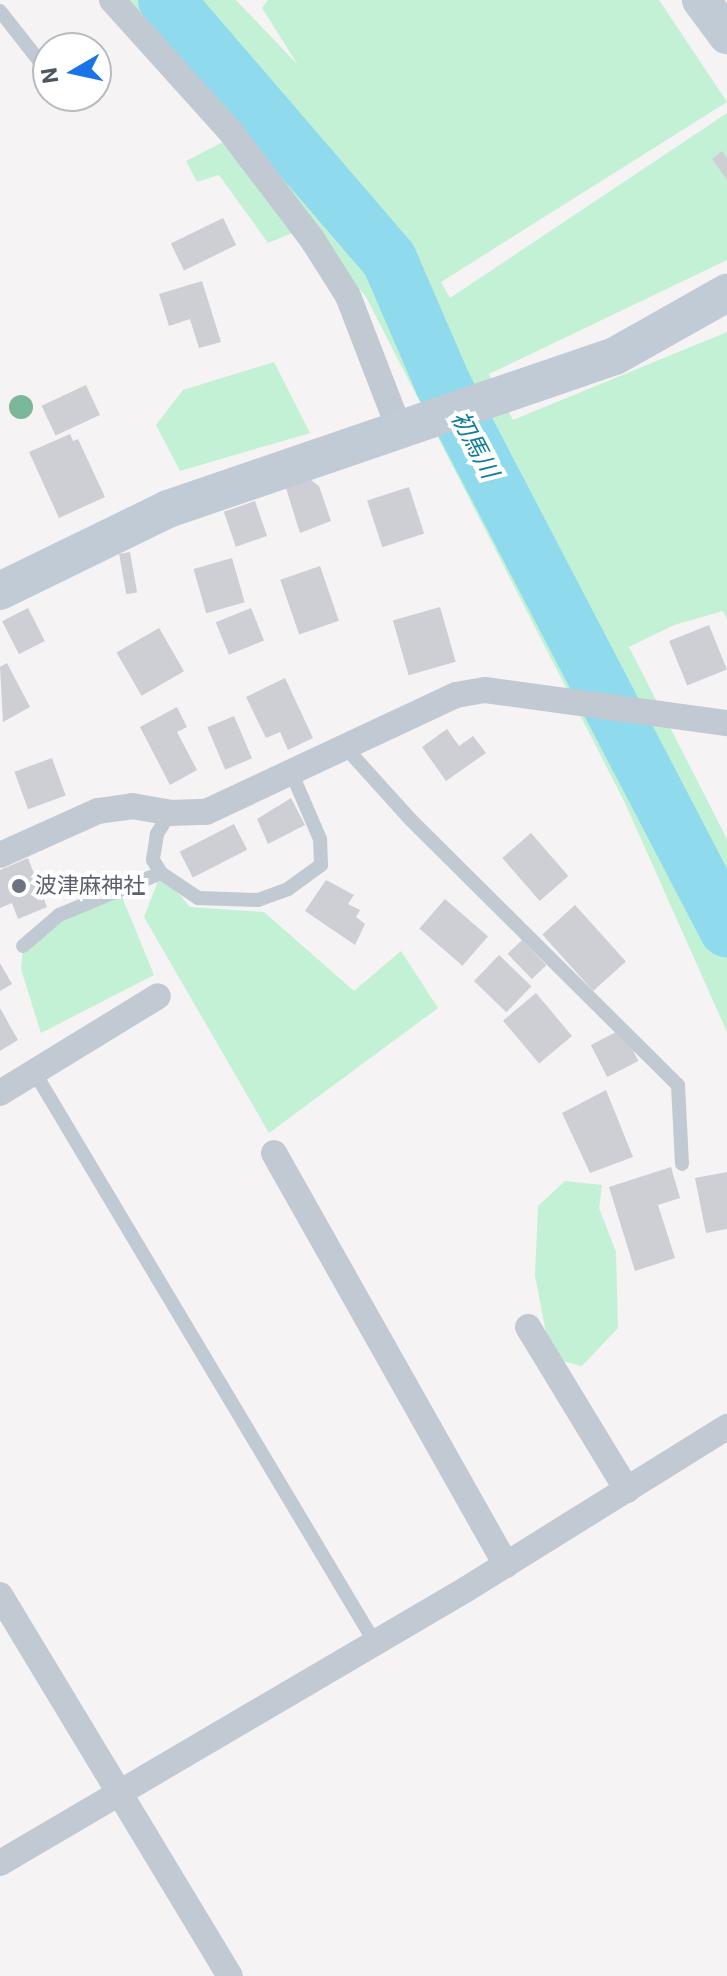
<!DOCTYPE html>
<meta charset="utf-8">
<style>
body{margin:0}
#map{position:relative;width:727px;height:1976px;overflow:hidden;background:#f5f3f3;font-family:Roboto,"Noto Sans JP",sans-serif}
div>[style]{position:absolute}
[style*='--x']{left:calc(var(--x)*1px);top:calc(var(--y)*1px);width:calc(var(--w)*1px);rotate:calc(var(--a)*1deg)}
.green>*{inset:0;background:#c3f1d5}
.river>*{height:56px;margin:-28px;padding:0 28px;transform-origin:28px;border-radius:28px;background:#90daee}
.building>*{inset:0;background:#cdcfd5;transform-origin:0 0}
.lane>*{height:14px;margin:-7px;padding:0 7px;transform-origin:7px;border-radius:7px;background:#c1cad2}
.street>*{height:26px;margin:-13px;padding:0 13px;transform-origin:13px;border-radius:13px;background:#c1cad2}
.secondary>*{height:38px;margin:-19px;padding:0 19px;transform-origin:19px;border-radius:19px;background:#c1cbd6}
.trees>*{width:24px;height:24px;margin:-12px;border-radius:50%;background:#7bb799}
.dots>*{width:22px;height:22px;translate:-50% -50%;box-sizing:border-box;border:4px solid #fff;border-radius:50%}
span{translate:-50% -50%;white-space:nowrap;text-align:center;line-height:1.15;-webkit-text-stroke:8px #fff;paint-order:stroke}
.worship-label{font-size:22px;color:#5b616d}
.left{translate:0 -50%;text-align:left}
.water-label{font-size:24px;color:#0c7c9b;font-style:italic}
.north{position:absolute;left:32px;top:32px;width:80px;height:80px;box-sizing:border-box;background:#fff;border:2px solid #b7bbc0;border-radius:50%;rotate:261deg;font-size:22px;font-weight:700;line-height:32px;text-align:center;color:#4a5661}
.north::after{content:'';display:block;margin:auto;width:28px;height:36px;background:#1a73e8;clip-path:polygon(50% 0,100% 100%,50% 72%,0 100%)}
</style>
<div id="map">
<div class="green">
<div style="clip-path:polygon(123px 0,236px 0,298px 65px,262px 8px,268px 0,659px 0,727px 102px,441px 282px,450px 298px,727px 113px,727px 260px,489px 374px,513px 420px,727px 332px,727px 620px,723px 611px,674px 625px,629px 647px,727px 839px,727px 1032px,624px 801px,366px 297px)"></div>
<div style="clip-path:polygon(229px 139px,295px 232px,268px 243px,219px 175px,197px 182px,186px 161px)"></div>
<div style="clip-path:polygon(274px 362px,310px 433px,180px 471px,156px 425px,183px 390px)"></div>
<div style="clip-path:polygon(161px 873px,190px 907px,264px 912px,354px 991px,401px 951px,438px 1008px,269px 1133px,144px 917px)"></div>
<div style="clip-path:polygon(122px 897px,154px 975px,41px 1033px,21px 969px,23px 946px,59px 915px)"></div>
<div style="clip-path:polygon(565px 1181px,602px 1185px,599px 1208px,616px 1252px,618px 1328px,582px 1366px,551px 1358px,535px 1276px,538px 1206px)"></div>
</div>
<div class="river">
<div style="--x:166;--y:0;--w:342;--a:49.3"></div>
<div style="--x:389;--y:259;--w:136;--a:66.6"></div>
<div style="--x:443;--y:384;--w:615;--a:62.48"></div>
</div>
<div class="building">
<div style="clip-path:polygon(722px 151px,727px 158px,727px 180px,712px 159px)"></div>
<div style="left:223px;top:218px;width:30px;height:58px;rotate:64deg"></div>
<div style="clip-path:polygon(202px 281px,221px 342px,199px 348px,190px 319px,169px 326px,159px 294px)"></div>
<div style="left:86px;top:385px;width:33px;height:49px;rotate:65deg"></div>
<div style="clip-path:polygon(70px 434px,73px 441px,78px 439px,105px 497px,59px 518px,29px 452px)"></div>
<div style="clip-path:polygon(307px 477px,319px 486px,331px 521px,300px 533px,286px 488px)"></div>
<div style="left:409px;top:487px;width:49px;height:44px;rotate:72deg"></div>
<div style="left:255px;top:501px;width:37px;height:33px;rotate:71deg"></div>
<div style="left:130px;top:552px;width:41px;height:11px;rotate:80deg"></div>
<div style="left:232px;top:558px;width:46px;height:40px;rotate:74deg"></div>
<div style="left:320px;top:566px;width:58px;height:42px;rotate:71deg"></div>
<div style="left:440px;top:607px;width:57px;height:49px;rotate:74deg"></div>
<div style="left:28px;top:608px;width:37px;height:29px;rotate:63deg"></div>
<div style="left:251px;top:608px;width:35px;height:38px;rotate:68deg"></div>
<div style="left:709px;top:625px;width:48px;height:43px;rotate:68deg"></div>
<div style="left:159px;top:628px;width:50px;height:49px;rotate:60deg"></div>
<div style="clip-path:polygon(7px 663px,30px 707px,3px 722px,0 667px)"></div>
<div style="clip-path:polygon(285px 678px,313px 738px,288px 750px,280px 732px,266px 738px,246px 697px)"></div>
<div style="clip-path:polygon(177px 707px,187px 727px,177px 732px,197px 770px,170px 785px,140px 727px)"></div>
<div style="left:234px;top:716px;width:46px;height:29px;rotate:67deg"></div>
<div style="clip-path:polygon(447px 729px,459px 746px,473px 736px,486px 753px,446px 781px,422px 747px)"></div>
<div style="left:52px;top:758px;width:40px;height:40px;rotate:70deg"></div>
<div style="clip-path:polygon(291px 798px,305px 825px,268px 844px,257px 819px)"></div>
<div style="left:234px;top:824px;width:29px;height:61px;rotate:63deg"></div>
<div style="left:531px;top:833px;width:57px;height:38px;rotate:49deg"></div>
<div style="clip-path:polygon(28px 858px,47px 907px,18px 919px,12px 903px,0 908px,0 870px)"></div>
<div style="clip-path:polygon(326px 880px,354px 895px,348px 904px,360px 910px,356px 917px,365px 924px,355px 945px,305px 911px)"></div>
<div style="left:445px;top:899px;width:57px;height:39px;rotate:41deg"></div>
<div style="left:575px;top:905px;width:76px;height:44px;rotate:48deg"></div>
<div style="left:522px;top:940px;width:35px;height:20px;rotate:46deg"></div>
<div style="left:499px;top:955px;width:45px;height:36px;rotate:44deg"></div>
<div style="clip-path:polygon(0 963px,12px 984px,0 991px)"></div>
<div style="left:536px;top:993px;width:56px;height:43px;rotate:50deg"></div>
<div style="clip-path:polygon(0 1008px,18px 1040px,0 1051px)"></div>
<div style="left:622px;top:1029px;width:36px;height:35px;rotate:63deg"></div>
<div style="clip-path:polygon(606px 1090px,633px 1157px,590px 1173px,562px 1113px)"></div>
<div style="clip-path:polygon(671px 1167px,680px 1198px,658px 1205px,675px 1258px,635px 1271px,609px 1187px)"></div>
<div style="clip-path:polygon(727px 1172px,727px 1229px,706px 1233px,695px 1178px)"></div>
</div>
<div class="lane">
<div style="--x:0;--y:11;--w:78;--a:51.8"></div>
<div style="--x:345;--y:747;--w:98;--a:47.9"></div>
<div style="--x:411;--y:820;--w:376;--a:44.8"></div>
<div style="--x:678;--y:1085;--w:79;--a:87.1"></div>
<div style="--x:170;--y:813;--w:25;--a:122"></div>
<div style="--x:157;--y:834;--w:26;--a:99"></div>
<div style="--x:153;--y:860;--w:15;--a:58"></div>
<div style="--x:161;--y:873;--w:45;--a:34"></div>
<div style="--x:198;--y:898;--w:60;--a:1.9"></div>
<div style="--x:258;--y:900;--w:32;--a:-20"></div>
<div style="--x:288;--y:889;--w:41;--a:-36"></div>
<div style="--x:321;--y:865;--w:26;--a:-92"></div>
<div style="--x:320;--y:839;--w:71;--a:-113.3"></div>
<div style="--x:23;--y:946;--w:48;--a:-40.7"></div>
<div style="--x:59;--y:915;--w:110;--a:-22.4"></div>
<div style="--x:35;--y:1073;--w:664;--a:59.18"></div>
</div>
<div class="street">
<div style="--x:112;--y:0;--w:176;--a:48"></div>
<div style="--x:230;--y:131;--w:136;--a:52.8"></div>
<div style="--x:312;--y:239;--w:67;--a:57.7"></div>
<div style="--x:348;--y:296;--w:142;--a:68.9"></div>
<div style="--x:0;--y:855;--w:107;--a:-24.2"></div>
<div style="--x:98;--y:811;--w:34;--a:-8"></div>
<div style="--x:132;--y:806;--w:39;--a:10"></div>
<div style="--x:170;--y:813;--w:36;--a:-2"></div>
<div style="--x:206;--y:812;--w:276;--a:-25.1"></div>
<div style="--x:456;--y:695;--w:29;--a:-10"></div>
<div style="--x:485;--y:690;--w:244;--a:7.8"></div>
<div style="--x:0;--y:1093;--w:185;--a:-31.5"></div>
<div style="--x:274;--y:1153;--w:473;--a:60.6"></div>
<div style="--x:528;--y:1327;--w:191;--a:58.7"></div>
<div style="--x:0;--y:1595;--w:445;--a:58.9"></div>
<div style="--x:0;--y:1863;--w:539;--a:-30.42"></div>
<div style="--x:465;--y:1590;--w:309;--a:-31.9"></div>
</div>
<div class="secondary">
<div style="--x:701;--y:0;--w:44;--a:53.4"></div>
<div style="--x:0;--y:591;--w:187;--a:-26"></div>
<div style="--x:168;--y:509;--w:472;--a:-18.9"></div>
<div style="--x:615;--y:356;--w:129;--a:-29.4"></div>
</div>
<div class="trees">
<div style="left:21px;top:407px"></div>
</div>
<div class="dots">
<div style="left:19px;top:886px;background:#6b7280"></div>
</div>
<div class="worship-label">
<span class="left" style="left:35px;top:886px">波津麻神社</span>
</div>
<div class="water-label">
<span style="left:474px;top:445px;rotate:62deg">初馬川</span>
</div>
<div class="north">N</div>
</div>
